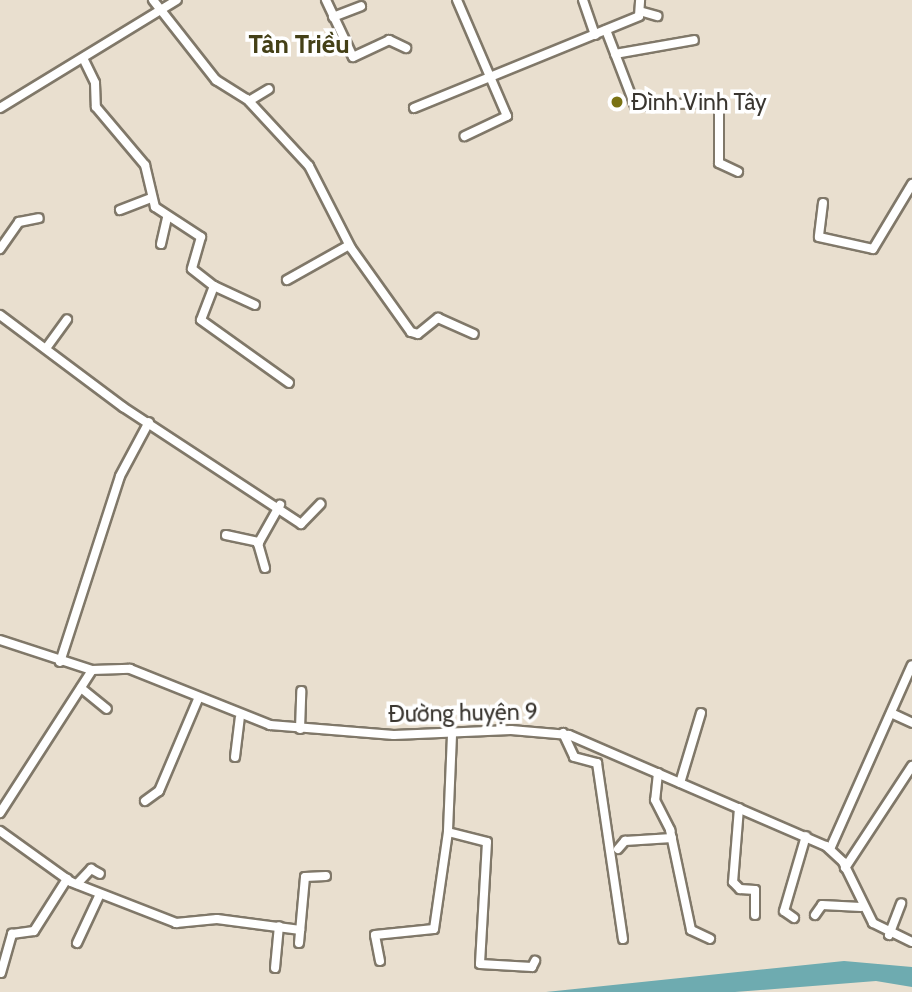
<!DOCTYPE html>
<meta charset="utf-8">
<style>
body{margin:0}
#map{position:relative;width:912px;height:992px;overflow:hidden;background:#e9dfcf;font-family:Cabin,sans-serif}
div>[style]{position:absolute}
[style*='--x']{left:calc(var(--x)*1px);top:calc(var(--y)*1px);width:calc(var(--w)*1px);rotate:calc(var(--a)*1deg)}
.water>*{inset:0;background:#6eabb0}
.roads{filter:drop-shadow(2px 0 #807869) drop-shadow(-2px 0 #807869) drop-shadow(0 2px #807869) drop-shadow(0 -2px #807869)}
.minor>*{height:8px;margin:-4px;padding:0 4px;transform-origin:4px;border-radius:4px;background:#fff}
.dots>*{width:19px;height:19px;translate:-50% -50%;box-sizing:border-box;border:4px solid #fff;border-radius:50%}
span{translate:-50% -50%;white-space:nowrap;text-align:center;line-height:1.15;-webkit-text-stroke:7px #fff;paint-order:stroke}
.poi-label{font-size:23px;color:#3a3630}
.left{translate:0 -50%;text-align:left}
.street-label{font-size:23px;color:#3a3630}
.quarter-label{font-size:26px;color:#444017;font-weight:700}
</style>
<div id="map">
<div class="water">
<div style="clip-path:polygon(844px 961px,912px 967px,912px 987px,876px 981px,735px 992px,546px 992px)"></div>
</div>
<div class="roads">
<div class="minor">
<div style="--x:153;--y:0;--w:102;--a:51.8"></div>
<div style="--x:216;--y:80;--w:36;--a:32"></div>
<div style="--x:247;--y:99;--w:91;--a:47.2"></div>
<div style="--x:309;--y:166;--w:92;--a:62.9"></div>
<div style="--x:351;--y:248;--w:103;--a:54.5"></div>
<div style="--x:411;--y:332;--w:7;--a:16"></div>
<div style="--x:418;--y:334;--w:26;--a:-39"></div>
<div style="--x:438;--y:318;--w:39;--a:24"></div>
<div style="--x:326;--y:0;--w:63;--a:64.7"></div>
<div style="--x:353;--y:57;--w:40;--a:-25"></div>
<div style="--x:389;--y:40;--w:19;--a:25"></div>
<div style="--x:457;--y:0;--w:126;--a:66.7"></div>
<div style="--x:507;--y:116;--w:47;--a:154.5"></div>
<div style="--x:583;--y:0;--w:37;--a:71"></div>
<div style="--x:643;--y:12;--w:15;--a:16"></div>
<div style="--x:333;--y:17;--w:30;--a:-21"></div>
<div style="--x:606;--y:30;--w:81;--a:69.1"></div>
<div style="--x:635;--y:106;--w:84;--a:-2.7"></div>
<div style="--x:719;--y:102;--w:61;--a:90"></div>
<div style="--x:719;--y:163;--w:21;--a:25"></div>
<div style="--x:615;--y:54;--w:80;--a:-10"></div>
<div style="--x:84;--y:60;--w:25;--a:64"></div>
<div style="--x:95;--y:83;--w:24;--a:88"></div>
<div style="--x:96;--y:107;--w:76;--a:49.8"></div>
<div style="--x:145;--y:165;--w:43;--a:76.6"></div>
<div style="--x:155;--y:207;--w:55;--a:33.1"></div>
<div style="--x:201;--y:237;--w:33;--a:106"></div>
<div style="--x:192;--y:269;--w:28;--a:38"></div>
<div style="--x:214;--y:286;--w:36;--a:111"></div>
<div style="--x:201;--y:320;--w:108;--a:35.6"></div>
<div style="--x:249;--y:101;--w:23;--a:-31"></div>
<div style="--x:0;--y:108;--w:207;--a:-31.4"></div>
<div style="--x:414;--y:108;--w:243;--a:-22.2"></div>
<div style="--x:639;--y:16;--w:16;--a:-86"></div>
<div style="--x:823;--y:203;--w:34;--a:97"></div>
<div style="--x:819;--y:237;--w:55;--a:12.5"></div>
<div style="--x:873;--y:249;--w:76;--a:-59"></div>
<div style="--x:120;--y:210;--w:34;--a:-21"></div>
<div style="--x:161;--y:244;--w:28;--a:-77"></div>
<div style="--x:0;--y:249;--w:33;--a:-55"></div>
<div style="--x:19;--y:222;--w:20;--a:-11"></div>
<div style="--x:287;--y:280;--w:71;--a:-29.4"></div>
<div style="--x:214;--y:286;--w:45;--a:24.9"></div>
<div style="--x:0;--y:315;--w:154;--a:36.8"></div>
<div style="--x:123;--y:407;--w:213;--a:33.3"></div>
<div style="--x:301;--y:524;--w:28;--a:-46"></div>
<div style="--x:47;--y:347;--w:34;--a:-54"></div>
<div style="--x:226;--y:535;--w:34;--a:12"></div>
<div style="--x:265;--y:568;--w:25;--a:-106"></div>
<div style="--x:258;--y:544;--w:45;--a:-60.6"></div>
<div style="--x:0;--y:640;--w:97;--a:18.1"></div>
<div style="--x:92;--y:670;--w:38;--a:-2"></div>
<div style="--x:130;--y:669;--w:151;--a:21.8"></div>
<div style="--x:270;--y:725;--w:124;--a:4.6"></div>
<div style="--x:394;--y:735;--w:117;--a:-2.4"></div>
<div style="--x:511;--y:730;--w:58;--a:4.9"></div>
<div style="--x:569;--y:735;--w:280;--a:23.4"></div>
<div style="--x:826;--y:846;--w:23;--a:43"></div>
<div style="--x:843;--y:862;--w:68;--a:63.8"></div>
<div style="--x:873;--y:923;--w:43;--a:26"></div>
<div style="--x:60;--y:662;--w:195;--a:-72.1"></div>
<div style="--x:120;--y:476;--w:61;--a:-61.8"></div>
<div style="--x:81;--y:688;--w:33;--a:39"></div>
<div style="--x:891;--y:713;--w:23;--a:25"></div>
<div style="--x:300;--y:729;--w:38;--a:-88"></div>
<div style="--x:563;--y:733;--w:26;--a:65"></div>
<div style="--x:574;--y:757;--w:24;--a:15"></div>
<div style="--x:597;--y:763;--w:178;--a:81.6"></div>
<div style="--x:452;--y:735;--w:97;--a:92.4"></div>
<div style="--x:448;--y:832;--w:40;--a:14.4"></div>
<div style="--x:487;--y:842;--w:122;--a:93.3"></div>
<div style="--x:480;--y:964;--w:52;--a:3.3"></div>
<div style="--x:532;--y:967;--w:7;--a:-63"></div>
<div style="--x:235;--y:757;--w:39;--a:-83"></div>
<div style="--x:658;--y:773;--w:27;--a:96"></div>
<div style="--x:655;--y:800;--w:34;--a:63"></div>
<div style="--x:670;--y:830;--w:102;--a:78.1"></div>
<div style="--x:691;--y:930;--w:21;--a:25"></div>
<div style="--x:680;--y:783;--w:73;--a:-73.3"></div>
<div style="--x:145;--y:801;--w:17;--a:-36"></div>
<div style="--x:159;--y:791;--w:100;--a:-67"></div>
<div style="--x:739;--y:808;--w:74;--a:94.6"></div>
<div style="--x:733;--y:882;--w:10;--a:45"></div>
<div style="--x:740;--y:889;--w:15;--a:4"></div>
<div style="--x:755;--y:890;--w:25;--a:90"></div>
<div style="--x:0;--y:813;--w:170;--a:-57.2"></div>
<div style="--x:0;--y:831;--w:87;--a:35.7"></div>
<div style="--x:71;--y:882;--w:113;--a:21.3"></div>
<div style="--x:176;--y:923;--w:41;--a:-5.6"></div>
<div style="--x:217;--y:919;--w:84;--a:7.5"></div>
<div style="--x:618;--y:849;--w:11;--a:-49"></div>
<div style="--x:625;--y:841;--w:47;--a:-3.7"></div>
<div style="--x:830;--y:849;--w:201;--a:-66"></div>
<div style="--x:845;--y:868;--w:122;--a:-56.7"></div>
<div style="--x:77;--y:884;--w:21;--a:-47"></div>
<div style="--x:91;--y:869;--w:10;--a:29"></div>
<div style="--x:815;--y:915;--w:12;--a:-55"></div>
<div style="--x:822;--y:905;--w:39;--a:3"></div>
<div style="--x:794;--y:918;--w:12;--a:-145"></div>
<div style="--x:784;--y:911;--w:78;--a:-73.7"></div>
<div style="--x:889;--y:935;--w:34;--a:-69"></div>
<div style="--x:77;--y:943;--w:54;--a:-64.9"></div>
<div style="--x:299;--y:943;--w:66;--a:-84.8"></div>
<div style="--x:305;--y:877;--w:21;--a:-3"></div>
<div style="--x:380;--y:961;--w:26;--a:-101"></div>
<div style="--x:375;--y:935;--w:59;--a:-5.8"></div>
<div style="--x:434;--y:929;--w:98;--a:-81.8"></div>
<div style="--x:275;--y:968;--w:42;--a:-84.6"></div>
<div style="--x:1;--y:973;--w:41;--a:-74.2"></div>
<div style="--x:12;--y:934;--w:22;--a:-8"></div>
<div style="--x:34;--y:931;--w:62;--a:-57.6"></div>
</div>
</div>
<div class="dots">
<div style="left:617px;top:102px;background:#7a7213"></div>
</div>
<div class="poi-label">
<span class="left" style="left:631px;top:102px">Đình Vinh Tây</span>
</div>
<div class="street-label">
<span style="left:463px;top:713px;rotate:-1deg">Đường huyện 9</span>
</div>
<div class="quarter-label">
<span style="left:299px;top:45px">Tân Triều</span>
</div>
</div>
